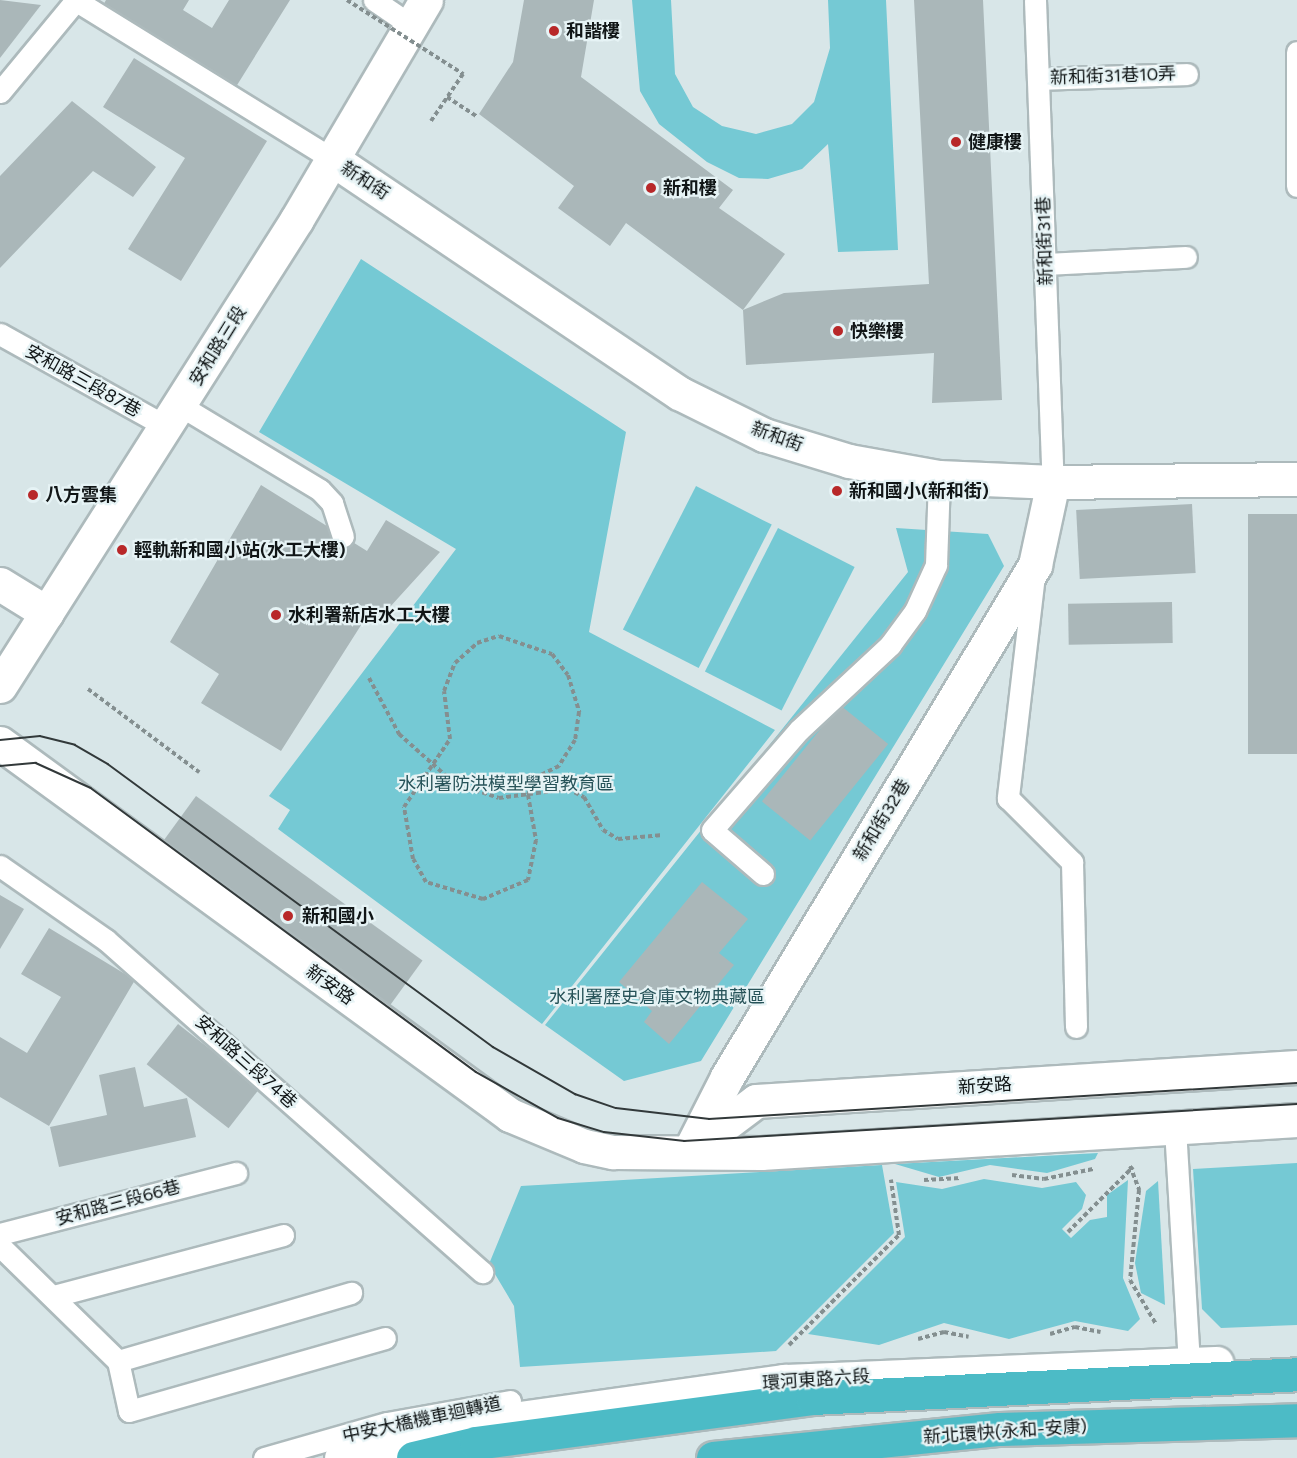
<!DOCTYPE html>
<meta charset="utf-8">
<style>
body{margin:0}
#map{position:relative;width:1297px;height:1458px;overflow:hidden;background:#d8e6e8;font-family:Figtree,"Noto Sans TC",sans-serif}
div>[style]{position:absolute}
[style*='--x']{left:calc(var(--x)*1px);top:calc(var(--y)*1px);width:calc(var(--w)*1px);rotate:calc(var(--a)*1deg)}
.green>*{inset:0;background:#75c9d4;transform-origin:0 0}
.building>*{inset:0;background:#aab7b9;transform-origin:0 0}
.path>*{height:4px;margin-top:-2px;transform-origin:0;background:repeating-linear-gradient(90deg,#848f90 0 4.5px,transparent 0 7.5px)}
.roads{filter:drop-shadow(2px 0 #adbabc) drop-shadow(-2px 0 #adbabc) drop-shadow(0 2px #adbabc) drop-shadow(0 -2px #adbabc)}
.service>*{height:21px;margin:-10.5px;padding:0 10.5px;transform-origin:10.5px;border-radius:10.5px;background:#fff}
.minor>*{height:33px;margin:-16.5px;padding:0 16.5px;transform-origin:16.5px;border-radius:16.5px;background:#fff}
.secondary>*{height:33px;margin:-16.5px;padding:0 16.5px;transform-origin:16.5px;border-radius:16.5px;background:#fff}
.trunk>*{height:33px;margin:-16.5px;padding:0 16.5px;transform-origin:16.5px;border-radius:16.5px;background:#4cbbc6}
.tram>*{height:1.5px;margin:-0.75px;padding:0 0.75px;transform-origin:0.75px;border-radius:0.75px;background:#32393a}
.path-bridge>*{height:4px;margin-top:-2px;transform-origin:0;background:repeating-linear-gradient(90deg,#848f90 0 4.5px,transparent 0 7.5px)}
.dots>*{width:16px;height:16px;translate:-50% -50%;box-sizing:border-box;border:3px solid #e6f3f5;border-radius:50%}
span{translate:-50% -50%;white-space:nowrap;text-align:center;line-height:1.15;-webkit-text-stroke:4.5px #e6f3f5;paint-order:stroke}
.poi-label{font-size:18px;color:#111617;font-weight:700}
.left{translate:0 -50%;text-align:left}
.street-label{font-size:18px;color:#111617}
.park-label{font-size:18px;color:#275359}
</style>
<div id="map">
<div class="green">
<div style="clip-path:polygon(632px 0,671px 0,675px 74px,693px 107px,722px 126px,756px 134px,792px 124px,814px 102px,830px 48px,828px 0,886px 0,898px 250px,838px 252px,828px 144px,802px 169px,768px 179px,739px 178px,707px 162px,659px 124px,640px 91px)"></div>
<div style="clip-path:polygon(361px 259px,626px 432px,589px 632px,775px 730px,542px 1024px,278px 829px,290px 810px,269px 796px,456px 549px,259px 432px)"></div>
<div style="left:696px;top:486px;width:85px;height:161px;rotate:27deg"></div>
<div style="left:778px;top:528px;width:86px;height:161px;rotate:27deg"></div>
<div style="clip-path:polygon(896px 528px,988px 534px,1004px 566px,701px 1061px,624px 1081px,545px 1025px,908px 572px)"></div>
<div style="clip-path:polygon(1098px 1153px,1095px 1159px,1047px 1173px,990px 1165px,939px 1177px,895px 1164px)"></div>
<div style="clip-path:polygon(1297px 1163px,1297px 1325px,1221px 1328px,1202px 1309px,1193px 1169px)"></div>
<div style="clip-path:polygon(882px 1165px,894px 1233px,776px 1351px,520px 1367px,514px 1306px,489px 1264px,521px 1186px)"></div>
<div style="clip-path:polygon(984px 1179px,1042px 1188px,1076px 1182px,1086px 1195px,1082px 1209px,1062px 1229px,1071px 1238px,1090px 1220px,1107px 1217px,1107px 1195px,1128px 1180px,1123px 1278px,1140px 1319px,1128px 1331px,1075px 1321px,1009px 1339px,944px 1323px,879px 1345px,808px 1334px,905px 1237px,896px 1182px,942px 1189px)"></div>
<div style="clip-path:polygon(1158px 1181px,1165px 1305px,1141px 1293px,1135px 1263px,1146px 1191px)"></div>
</div>
<div class="building">
<div style="clip-path:polygon(0 0,41px 5px,0 58px)"></div>
<div style="clip-path:polygon(106px 0,189px 0,183px 10px,212px 28px,229px 0,290px 0,234px 90px,102px 7px)"></div>
<div style="clip-path:polygon(524px 0,594px 0,581px 77px,733px 190px,719px 208px,785px 254px,743px 310px,626px 223px,610px 246px,558px 208px,574px 186px,479px 114px,513px 62px)"></div>
<div style="clip-path:polygon(914px 0,983px 0,1002px 400px,932px 403px,934px 353px,746px 365px,743px 310px,784px 293px,929px 284px)"></div>
<div style="clip-path:polygon(134px 58px,267px 141px,181px 281px,128px 249px,185px 158px,103px 107px)"></div>
<div style="clip-path:polygon(72px 101px,156px 167px,133px 197px,93px 171px,0 268px,0 176px)"></div>
<div style="clip-path:polygon(261px 485px,367px 551px,386px 520px,440px 552px,379px 619px,370px 611px,281px 751px,201px 703px,219px 674px,170px 642px)"></div>
<div style="left:1192px;top:504px;width:69px;height:116px;rotate:87deg"></div>
<div style="left:1248px;top:514px;width:49px;height:240px"></div>
<div style="left:1172px;top:602px;width:41px;height:104px;rotate:89deg"></div>
<div style="left:840px;top:705px;width:62px;height:124px;rotate:39deg"></div>
<div style="left:196px;top:796px;width:280px;height:81px;rotate:36deg"></div>
<div style="clip-path:polygon(702px 882px,748px 919px,719px 953px,734px 965px,669px 1044px,644px 1022px,652px 1011px,619px 982px)"></div>
<div style="clip-path:polygon(0 895px,24px 909px,0 949px)"></div>
<div style="clip-path:polygon(49px 928px,135px 980px,49px 1126px,0 1097px,0 1037px,27px 1053px,61px 997px,21px 974px)"></div>
<div style="left:178px;top:1024px;width:104px;height:51px;rotate:38deg"></div>
<div style="clip-path:polygon(135px 1067px,144px 1107px,187px 1098px,196px 1137px,59px 1167px,50px 1127px,107px 1115px,99px 1075px)"></div>
</div>
<div class="path">
<div style="--x:447;--y:97;--w:35;--a:33"></div>
<div style="--x:431;--y:121;--w:57;--a:-55.8"></div>
<div style="--x:499;--y:636;--w:56;--a:18.8"></div>
<div style="--x:552;--y:654;--w:26;--a:53"></div>
<div style="--x:568;--y:675;--w:39;--a:73"></div>
<div style="--x:579;--y:712;--w:28;--a:98"></div>
<div style="--x:575;--y:740;--w:31;--a:122"></div>
<div style="--x:559;--y:766;--w:25;--a:154"></div>
<div style="--x:536;--y:777;--w:20;--a:114"></div>
<div style="--x:528;--y:795;--w:46;--a:79.9"></div>
<div style="--x:536;--y:840;--w:41;--a:101.3"></div>
<div style="--x:528;--y:880;--w:49;--a:157.1"></div>
<div style="--x:483;--y:899;--w:59;--a:-163.4"></div>
<div style="--x:426;--y:882;--w:26;--a:-119"></div>
<div style="--x:413;--y:859;--w:53;--a:-99.8"></div>
<div style="--x:404;--y:807;--w:82;--a:-55.9"></div>
<div style="--x:450;--y:739;--w:48;--a:-97.1"></div>
<div style="--x:444;--y:691;--w:30;--a:-69"></div>
<div style="--x:455;--y:663;--w:30;--a:-42"></div>
<div style="--x:477;--y:643;--w:23;--a:-18"></div>
<div style="--x:369;--y:678;--w:64;--a:61.8"></div>
<div style="--x:399;--y:734;--w:74;--a:41.7"></div>
<div style="--x:454;--y:783;--w:47;--a:18.4"></div>
<div style="--x:499;--y:798;--w:70;--a:-7.4"></div>
<div style="--x:568;--y:789;--w:18;--a:27"></div>
<div style="--x:584;--y:797;--w:38;--a:60"></div>
<div style="--x:603;--y:830;--w:17;--a:31"></div>
<div style="--x:618;--y:839;--w:45;--a:-5.1"></div>
<div style="--x:88;--y:689;--w:139;--a:36.8"></div>
<div style="--x:1130;--y:1166;--w:26;--a:69"></div>
<div style="--x:1139;--y:1190;--w:90;--a:95.7"></div>
<div style="--x:1130;--y:1280;--w:51;--a:59.4"></div>
<div style="--x:1012;--y:1175;--w:32;--a:7"></div>
<div style="--x:1044;--y:1179;--w:50;--a:-11.5"></div>
<div style="--x:924;--y:1180;--w:37;--a:-3"></div>
<div style="--x:1068;--y:1232;--w:92;--a:-45"></div>
<div style="--x:1050;--y:1334;--w:26;--a:-16"></div>
<div style="--x:1075;--y:1327;--w:26;--a:11"></div>
<div style="--x:918;--y:1339;--w:27;--a:-15"></div>
<div style="--x:944;--y:1332;--w:25;--a:11"></div>
<div style="--x:789;--y:1345;--w:156;--a:-45"></div>
<div style="--x:899;--y:1235;--w:56;--a:-98.3"></div>
</div>
<div class="roads">
<div class="service">
<div style="--x:75;--y:0;--w:302;--a:31.7"></div>
<div style="--x:374;--y:0;--w:46;--a:34.4"></div>
<div style="--x:1035;--y:0;--w:482;--a:87.9"></div>
<div style="--x:1297;--y:52;--w:134;--a:90"></div>
<div style="--x:1039;--y:79;--w:148;--a:-1.9"></div>
<div style="--x:0;--y:92;--w:119;--a:-50.4"></div>
<div style="--x:1046;--y:264;--w:140;--a:-2.9"></div>
<div style="--x:0;--y:334;--w:191;--a:29.1"></div>
<div style="--x:181;--y:406;--w:162;--a:31.1"></div>
<div style="--x:320;--y:490;--w:18;--a:47"></div>
<div style="--x:332;--y:503;--w:35;--a:72"></div>
<div style="--x:1034;--y:575;--w:225;--a:96.7"></div>
<div style="--x:1008;--y:798;--w:91;--a:45"></div>
<div style="--x:1072;--y:862;--w:165;--a:88.6"></div>
<div style="--x:0;--y:866;--w:129;--a:34.9"></div>
<div style="--x:106;--y:940;--w:502;--a:41.44"></div>
<div style="--x:763;--y:874;--w:67;--a:-139.2"></div>
<div style="--x:712;--y:830;--w:133;--a:-49"></div>
<div style="--x:799;--y:730;--w:125;--a:-43"></div>
<div style="--x:890;--y:645;--w:42;--a:-53.7"></div>
<div style="--x:915;--y:611;--w:51;--a:-65.5"></div>
<div style="--x:936;--y:565;--w:88;--a:-88"></div>
<div style="--x:1175;--y:1128;--w:235;--a:86.6"></div>
<div style="--x:0;--y:1234;--w:244;--a:-14.5"></div>
<div style="--x:0;--y:1246;--w:165;--a:44.3"></div>
<div style="--x:118;--y:1361;--w:51;--a:77.6"></div>
<div style="--x:129;--y:1411;--w:266;--a:-15.9"></div>
<div style="--x:54;--y:1296;--w:237;--a:-14.9"></div>
<div style="--x:118;--y:1361;--w:243;--a:-16.3"></div>
<div style="--x:264;--y:1458;--w:128;--a:-15.9"></div>
<div style="--x:387;--y:1423;--w:125;--a:-10.1"></div>
</div>
<div class="minor">
<div style="--x:332;--y:159;--w:419;--a:34"></div>
<div style="--x:679;--y:393;--w:95;--a:26.3"></div>
<div style="--x:764;--y:435;--w:89;--a:17"></div>
<div style="--x:849;--y:461;--w:91;--a:10.1"></div>
<div style="--x:939;--y:477;--w:114;--a:2.5"></div>
<div style="--x:1053;--y:482;--w:244;--a:-0.7"></div>
<div style="--x:0;--y:584;--w:55;--a:31.7"></div>
<div style="--x:0;--y:743;--w:631;--a:36.11"></div>
<div style="--x:510;--y:1115;--w:80;--a:22.7"></div>
<div style="--x:584;--y:1146;--w:30;--a:12"></div>
<div style="--x:613;--y:1152;--w:148;--a:0.4"></div>
<div style="--x:761;--y:1153;--w:537;--a:-3.52"></div>
<div style="--x:696;--y:1146;--w:75;--a:-36.9"></div>
<div style="--x:756;--y:1101;--w:542;--a:-3.6"></div>
<div style="--x:690;--y:1150;--w:82;--a:-63.1"></div>
<div style="--x:727;--y:1077;--w:598;--a:-58.97"></div>
<div style="--x:1035;--y:565;--w:85;--a:-77.8"></div>
</div>
<div class="secondary">
<div style="--x:0;--y:686;--w:553;--a:-57.54"></div>
<div style="--x:297;--y:219;--w:254;--a:-59.5"></div>
<div style="--x:341;--y:1458;--w:183;--a:-12.6"></div>
<div style="--x:520;--y:1418;--w:267;--a:-8"></div>
<div style="--x:784;--y:1381;--w:433;--a:-2.4"></div>
</div>
<div class="trunk">
<div style="--x:413;--y:1458;--w:65;--a:-13.4"></div>
<div style="--x:476;--y:1443;--w:339;--a:-7.6"></div>
<div style="--x:812;--y:1398;--w:486;--a:-2.8"></div>
<div style="--x:713;--y:1458;--w:288;--a:-5.8"></div>
<div style="--x:1000;--y:1429;--w:297;--a:-1.7"></div>
</div>
</div>
<div class="tram">
<div style="--x:0;--y:740;--w:40;--a:-5.7"></div>
<div style="--x:40;--y:736;--w:36;--a:14"></div>
<div style="--x:75;--y:745;--w:38;--a:30"></div>
<div style="--x:108;--y:764;--w:478;--a:36.3"></div>
<div style="--x:493;--y:1047;--w:95;--a:29.8"></div>
<div style="--x:575;--y:1094;--w:43;--a:18.9"></div>
<div style="--x:616;--y:1108;--w:94;--a:6.7"></div>
<div style="--x:709;--y:1119;--w:589;--a:-3.5"></div>
<div style="--x:0;--y:766;--w:36;--a:-5"></div>
<div style="--x:36;--y:763;--w:60;--a:24.4"></div>
<div style="--x:91;--y:788;--w:478;--a:36.4"></div>
<div style="--x:476;--y:1072;--w:94;--a:29.3"></div>
<div style="--x:558;--y:1118;--w:48;--a:16.9"></div>
<div style="--x:604;--y:1132;--w:81;--a:6.4"></div>
<div style="--x:684;--y:1141;--w:614;--a:-3.45"></div>
</div>
<div class="path-bridge">
<div style="--x:347;--y:0;--w:138;--a:32.5"></div>
</div>
<div class="dots">
<div style="left:554px;top:31px;background:#b82829"></div>
<div style="left:956px;top:142px;background:#b82829"></div>
<div style="left:651px;top:188px;background:#b82829"></div>
<div style="left:838px;top:331px;background:#b82829"></div>
<div style="left:837px;top:491px;background:#b82829"></div>
<div style="left:33px;top:495px;background:#b82829"></div>
<div style="left:122px;top:550px;background:#b82829"></div>
<div style="left:276px;top:615px;background:#b82829"></div>
<div style="left:288px;top:916px;background:#b82829"></div>
</div>
<div class="poi-label">
<span class="left" style="left:566px;top:31px">和諧樓</span>
<span class="left" style="left:968px;top:142px">健康樓</span>
<span class="left" style="left:663px;top:188px">新和樓</span>
<span class="left" style="left:850px;top:331px">快樂樓</span>
<span class="left" style="left:849px;top:491px">新和國小(新和街)</span>
<span class="left" style="left:45px;top:495px">八方雲集</span>
<span class="left" style="left:134px;top:550px">輕軌新和國小站(水工大樓)</span>
<span class="left" style="left:288px;top:615px">水利署新店水工大樓</span>
<span class="left" style="left:302px;top:916px">新和國小</span>
</div>
<div class="street-label">
<span style="left:1113px;top:76px;rotate:-2deg">新和街31巷10弄</span>
<span style="left:365px;top:181px;rotate:33deg">新和街</span>
<span style="left:1045px;top:241px;rotate:-92deg">新和街31巷</span>
<span style="left:218px;top:346px;rotate:-58deg">安和路三段</span>
<span style="left:83px;top:381px;rotate:29deg">安和路三段87巷</span>
<span style="left:777px;top:437px;rotate:20deg">新和街</span>
<span style="left:882px;top:820px;rotate:-59deg">新和街32巷</span>
<span style="left:330px;top:985px;rotate:36deg">新安路</span>
<span style="left:246px;top:1062px;rotate:42deg">安和路三段74巷</span>
<span style="left:985px;top:1086px;rotate:-4deg">新安路</span>
<span style="left:118px;top:1203px;rotate:-15deg">安和路三段66巷</span>
<span style="left:816px;top:1380px;rotate:-4deg">環河東路六段</span>
<span style="left:422px;top:1420px;rotate:-12deg">中安大橋機車迴轉道</span>
<span style="left:1005px;top:1432px;rotate:-4deg">新北環快(永和-安康)</span>
</div>
<div class="park-label">
<span style="left:506px;top:784px">水利署防洪模型學習教育區</span>
<span style="left:657px;top:997px">水利署歷史倉庫文物典藏區</span>
</div>
</div>
